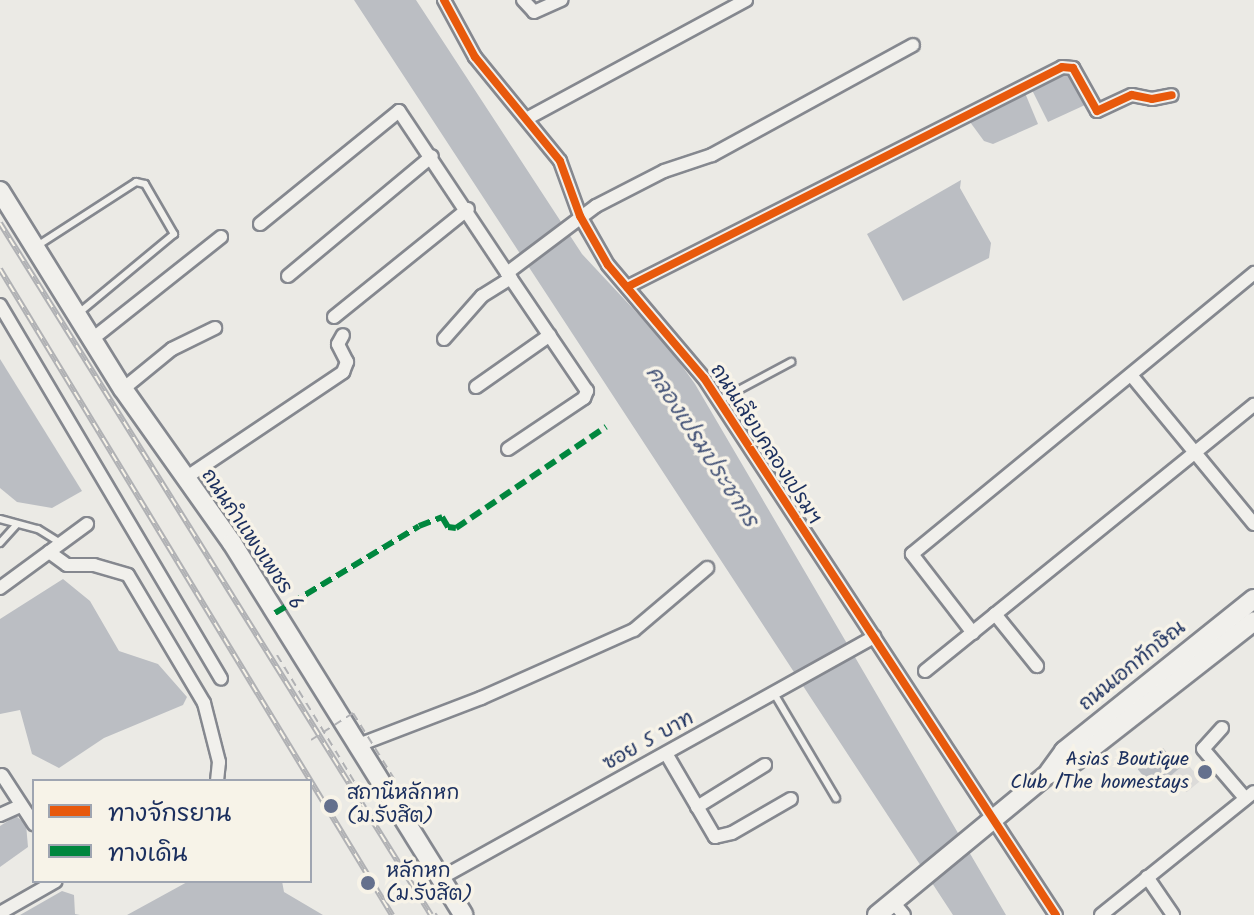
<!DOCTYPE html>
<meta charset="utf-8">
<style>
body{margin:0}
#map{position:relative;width:1254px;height:915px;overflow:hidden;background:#ebeae5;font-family:Kalam,"Playpen Sans Thai",sans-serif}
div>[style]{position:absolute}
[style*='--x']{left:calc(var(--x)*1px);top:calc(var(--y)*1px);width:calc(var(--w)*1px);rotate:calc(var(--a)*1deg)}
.green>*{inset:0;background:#dcdbd9;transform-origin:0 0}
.water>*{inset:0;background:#bbbec3;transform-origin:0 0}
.path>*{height:2px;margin-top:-1px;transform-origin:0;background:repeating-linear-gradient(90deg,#b0b1b4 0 8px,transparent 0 14px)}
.roads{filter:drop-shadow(2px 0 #85888f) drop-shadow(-2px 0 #85888f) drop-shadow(0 2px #85888f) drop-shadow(0 -2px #85888f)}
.lane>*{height:6px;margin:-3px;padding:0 3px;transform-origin:3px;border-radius:3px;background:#f1f0ec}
.street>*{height:12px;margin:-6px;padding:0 6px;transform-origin:6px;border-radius:6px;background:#f1f0ec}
.secondary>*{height:18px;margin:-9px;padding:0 9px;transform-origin:9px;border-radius:9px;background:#f1f0ec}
.rail>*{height:6px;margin-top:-3px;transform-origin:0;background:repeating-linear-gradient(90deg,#f7f3e8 0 9px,#b0b1b4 0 18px);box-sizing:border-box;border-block:2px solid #b0b1b4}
.path-bridge>*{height:2px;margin-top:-1px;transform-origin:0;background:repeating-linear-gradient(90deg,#b0b1b4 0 8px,transparent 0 14px)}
.quiet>*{height:6px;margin-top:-3px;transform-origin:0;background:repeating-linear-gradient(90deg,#00873e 0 12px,transparent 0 18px)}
.cycleway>*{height:8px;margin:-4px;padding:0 4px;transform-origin:4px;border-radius:4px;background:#e8590c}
.dots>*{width:22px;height:22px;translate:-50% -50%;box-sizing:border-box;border:4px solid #f7f3e8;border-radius:50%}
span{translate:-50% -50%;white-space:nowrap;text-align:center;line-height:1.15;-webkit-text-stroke:7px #f7f3e8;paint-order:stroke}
.street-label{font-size:20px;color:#1b2f5e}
.poi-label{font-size:20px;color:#1b2f5e}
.right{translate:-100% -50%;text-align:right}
.left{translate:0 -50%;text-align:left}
.water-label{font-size:22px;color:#455478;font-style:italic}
.legend{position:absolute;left:32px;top:779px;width:280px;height:104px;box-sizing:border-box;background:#f7f3e8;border:2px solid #9fa5b1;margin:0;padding:10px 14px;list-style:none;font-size:24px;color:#1b2f5e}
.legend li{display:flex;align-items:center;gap:16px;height:40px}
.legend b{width:40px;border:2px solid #9fa5b1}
</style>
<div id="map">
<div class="green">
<div style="left:1185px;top:761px;width:25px;height:19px;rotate:50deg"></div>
</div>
<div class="water">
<div style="clip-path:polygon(354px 0,416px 0,582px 254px,667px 345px,695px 384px,1006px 915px,953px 915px)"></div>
<div style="clip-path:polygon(1062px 72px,1071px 73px,1085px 105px,1048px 122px,1031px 88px)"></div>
<div style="clip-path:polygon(1025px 93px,1038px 124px,993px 144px,984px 141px,970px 122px)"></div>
<div style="clip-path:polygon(961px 180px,960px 188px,991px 243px,989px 258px,903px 301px,867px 234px)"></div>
<div style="clip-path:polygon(0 359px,82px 491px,52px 508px,17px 502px,0 488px)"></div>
<div style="clip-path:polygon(63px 579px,90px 601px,119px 651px,158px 664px,187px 697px,183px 705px,104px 738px,59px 768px,32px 754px,20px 710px,0 714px,0 619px)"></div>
<div style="left:1163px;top:748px;width:26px;height:33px;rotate:50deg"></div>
<div style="clip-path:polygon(16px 816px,26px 824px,28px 847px,0 867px,0 826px)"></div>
<div style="clip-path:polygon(189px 881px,282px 881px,284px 892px,323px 915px,127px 915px)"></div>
<div style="clip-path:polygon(62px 891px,74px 895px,75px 914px,80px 915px,20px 915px)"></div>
</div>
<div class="path">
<div style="--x:277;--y:655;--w:169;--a:58.6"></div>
<div style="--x:435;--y:913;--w:3;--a:45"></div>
</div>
<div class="roads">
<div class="lane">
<div style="--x:37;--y:246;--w:118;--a:-32.9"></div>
<div style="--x:136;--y:182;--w:9;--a:13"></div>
<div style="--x:145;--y:184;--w:58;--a:59.9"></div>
<div style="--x:174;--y:234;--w:122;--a:140.3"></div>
<div style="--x:720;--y:400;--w:81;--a:-28.2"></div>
<div style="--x:0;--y:519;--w:39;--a:15"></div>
<div style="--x:38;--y:529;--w:26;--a:32"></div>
<div style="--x:0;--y:543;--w:24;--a:-48"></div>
<div style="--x:775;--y:695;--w:120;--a:59.4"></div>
</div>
<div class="street">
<div style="--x:444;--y:0;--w:65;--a:61.5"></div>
<div style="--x:475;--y:57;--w:134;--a:50.7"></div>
<div style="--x:560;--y:161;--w:59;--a:70"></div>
<div style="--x:580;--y:216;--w:56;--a:60.3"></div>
<div style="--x:608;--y:265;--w:148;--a:49.7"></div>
<div style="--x:704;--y:378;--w:642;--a:56.76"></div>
<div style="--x:523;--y:0;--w:16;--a:47"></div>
<div style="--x:534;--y:12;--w:30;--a:-24"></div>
<div style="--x:528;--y:118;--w:248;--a:-28.4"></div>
<div style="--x:260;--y:224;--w:179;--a:-39.1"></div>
<div style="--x:399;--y:111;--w:195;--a:56.3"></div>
<div style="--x:288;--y:276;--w:187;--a:-39.8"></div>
<div style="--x:627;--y:287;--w:487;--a:-26.8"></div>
<div style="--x:1062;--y:67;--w:11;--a:5"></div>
<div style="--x:1073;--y:68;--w:49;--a:60.8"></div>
<div style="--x:1097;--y:111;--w:38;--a:-25"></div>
<div style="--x:1132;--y:95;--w:20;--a:11"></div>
<div style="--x:1152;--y:99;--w:20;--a:-11"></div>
<div style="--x:0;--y:305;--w:434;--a:59.4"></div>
<div style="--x:334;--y:317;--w:172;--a:-38.9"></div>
<div style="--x:444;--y:339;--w:57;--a:-48.5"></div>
<div style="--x:482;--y:296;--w:34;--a:-32"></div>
<div style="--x:91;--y:340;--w:166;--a:-38.4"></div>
<div style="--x:1131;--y:375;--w:193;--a:50.5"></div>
<div style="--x:476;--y:387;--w:90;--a:-35.1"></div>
<div style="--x:123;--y:389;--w:63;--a:-39.2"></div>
<div style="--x:172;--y:349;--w:48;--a:-26"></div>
<div style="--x:508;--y:449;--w:92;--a:-33.9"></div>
<div style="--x:584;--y:398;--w:8;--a:-67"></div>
<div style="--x:587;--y:391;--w:143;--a:-124.1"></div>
<div style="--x:507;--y:273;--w:111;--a:-37"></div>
<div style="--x:596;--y:206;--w:76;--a:-27.2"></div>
<div style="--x:664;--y:171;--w:51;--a:-18.4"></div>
<div style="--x:712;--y:155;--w:229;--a:-28.7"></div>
<div style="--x:184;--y:479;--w:192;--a:-33.9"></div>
<div style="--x:343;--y:372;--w:11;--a:-68"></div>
<div style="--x:347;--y:362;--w:20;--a:-117"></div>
<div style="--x:338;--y:344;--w:10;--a:-61"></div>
<div style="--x:49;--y:552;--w:22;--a:36"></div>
<div style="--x:67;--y:565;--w:27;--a:0"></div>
<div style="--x:94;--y:565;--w:35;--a:16"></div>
<div style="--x:128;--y:575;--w:149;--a:59.3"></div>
<div style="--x:204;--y:703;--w:61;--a:75.7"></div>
<div style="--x:219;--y:762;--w:19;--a:96"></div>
<div style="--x:0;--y:588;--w:108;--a:-36.3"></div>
<div style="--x:995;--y:614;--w:67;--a:51.1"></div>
<div style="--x:973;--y:633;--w:100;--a:-127.7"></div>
<div style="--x:912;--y:554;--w:443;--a:-39.4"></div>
<div style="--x:925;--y:671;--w:423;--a:-39"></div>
<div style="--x:1222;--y:728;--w:28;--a:132"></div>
<div style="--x:1203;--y:749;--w:65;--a:49.4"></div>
<div style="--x:356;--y:746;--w:134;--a:-21"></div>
<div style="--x:481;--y:698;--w:167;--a:-24"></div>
<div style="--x:634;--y:630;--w:96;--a:-40.3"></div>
<div style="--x:667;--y:755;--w:95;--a:59.7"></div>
<div style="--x:715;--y:837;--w:17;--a:-13"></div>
<div style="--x:732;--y:833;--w:68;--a:-30"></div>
<div style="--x:2;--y:775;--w:59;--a:56.9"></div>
<div style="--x:697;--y:807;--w:80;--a:-31.7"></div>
<div style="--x:0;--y:815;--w:22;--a:-24"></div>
<div style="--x:1147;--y:877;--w:46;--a:55.6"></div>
<div style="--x:441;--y:878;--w:496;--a:-29.1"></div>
<div style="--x:893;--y:902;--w:17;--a:50"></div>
<div style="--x:0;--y:913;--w:64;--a:-29.7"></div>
<div style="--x:1101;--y:915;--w:196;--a:-38.8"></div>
</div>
<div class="secondary">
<div style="--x:0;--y:191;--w:233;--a:58.2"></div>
<div style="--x:123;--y:389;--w:189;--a:54.7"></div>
<div style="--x:232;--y:543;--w:438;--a:58.1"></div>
<div style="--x:1049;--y:772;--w:26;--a:-54"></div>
<div style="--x:1064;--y:751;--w:243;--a:-38.7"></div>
<div style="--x:877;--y:915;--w:220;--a:-39.5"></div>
<div style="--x:1047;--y:775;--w:31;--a:-27"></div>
<div style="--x:1075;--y:761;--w:227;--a:-38"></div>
</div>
</div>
<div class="rail">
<div style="--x:0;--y:223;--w:815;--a:58.08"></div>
<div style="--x:0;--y:269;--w:756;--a:58.75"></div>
</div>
<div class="path-bridge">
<div style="--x:311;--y:740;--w:50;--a:-32.7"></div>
<div style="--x:353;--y:713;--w:79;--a:57.9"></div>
</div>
<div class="quiet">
<div style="--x:275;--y:613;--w:168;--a:-31.1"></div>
<div style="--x:419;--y:526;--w:25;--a:-21"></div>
<div style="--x:442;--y:517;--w:12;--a:59"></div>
<div style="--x:448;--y:527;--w:8;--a:7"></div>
<div style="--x:456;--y:528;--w:181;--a:-34"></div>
</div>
<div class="cycleway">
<div style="--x:444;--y:0;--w:65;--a:61.5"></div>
<div style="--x:475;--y:57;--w:134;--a:50.7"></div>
<div style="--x:560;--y:161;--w:59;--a:70"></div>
<div style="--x:580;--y:216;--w:56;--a:60.3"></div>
<div style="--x:608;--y:265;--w:148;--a:49.7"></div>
<div style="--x:704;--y:378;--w:642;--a:56.76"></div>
<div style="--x:627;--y:287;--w:487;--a:-26.8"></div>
<div style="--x:1062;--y:67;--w:11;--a:5"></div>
<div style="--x:1073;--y:68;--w:49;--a:60.8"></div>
<div style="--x:1097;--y:111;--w:38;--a:-25"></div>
<div style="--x:1132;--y:95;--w:20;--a:11"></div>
<div style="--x:1152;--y:99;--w:20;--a:-11"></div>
</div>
<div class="dots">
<div style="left:1205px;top:772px;background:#64708d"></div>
<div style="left:331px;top:806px;background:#64708d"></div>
<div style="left:368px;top:883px;background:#64708d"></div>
</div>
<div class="street-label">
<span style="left:765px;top:445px;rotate:57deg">ถนนเลียบคลองเปรมฯ</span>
<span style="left:251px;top:540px;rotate:56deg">ถนนกำแพงเพชร 6</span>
<span style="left:1133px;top:667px;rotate:-39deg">ถนนเอกทักษิณ</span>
<span style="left:649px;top:742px;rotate:-29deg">ซอย 5 บาท</span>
</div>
<div class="poi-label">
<span class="right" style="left:1189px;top:772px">Asias Boutique<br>Club /The homestays</span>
<span class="left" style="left:347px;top:806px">สถานีหลักหก<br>(ม.รังสิต)</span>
<span class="left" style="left:386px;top:884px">หลักหก<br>(ม.รังสิต)</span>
</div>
<div class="water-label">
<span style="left:701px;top:447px;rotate:57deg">คลองเปรมประชากร</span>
</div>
<ul class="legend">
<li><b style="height:10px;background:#e8590c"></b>ทางจักรยาน</li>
<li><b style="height:10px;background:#00873e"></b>ทางเดิน</li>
</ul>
</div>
